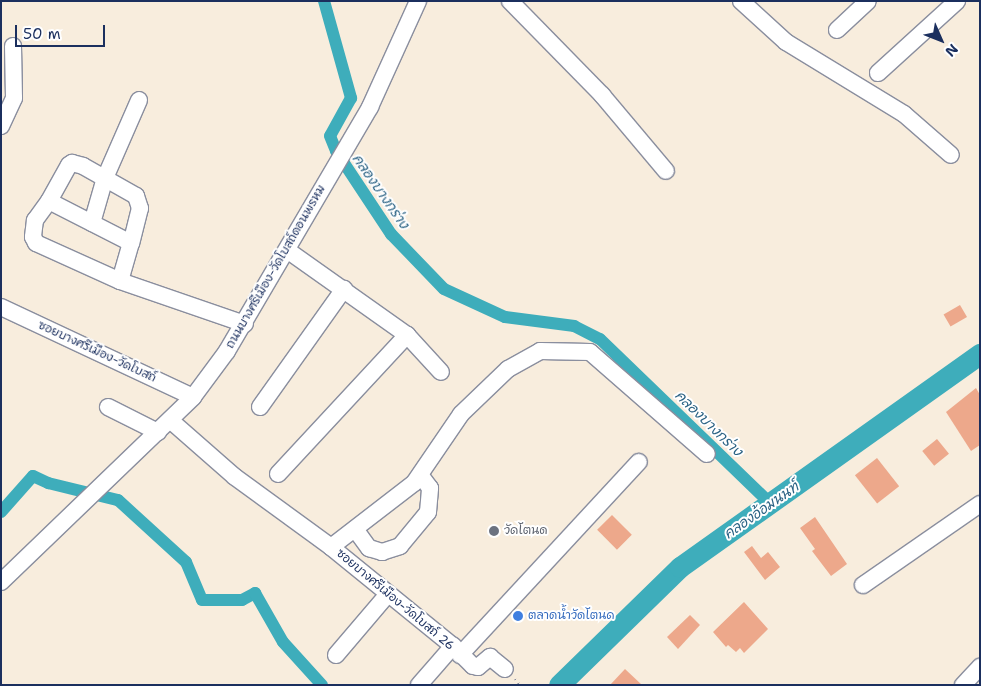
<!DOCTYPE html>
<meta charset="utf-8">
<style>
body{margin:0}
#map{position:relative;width:981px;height:686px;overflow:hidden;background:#f8eddd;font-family:"Shantell Sans","Playpen Sans Thai",sans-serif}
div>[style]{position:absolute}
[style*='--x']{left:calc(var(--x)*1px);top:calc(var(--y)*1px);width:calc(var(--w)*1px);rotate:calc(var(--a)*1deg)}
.canal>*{height:12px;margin:-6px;padding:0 6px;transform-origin:6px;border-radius:6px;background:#3eadbb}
.river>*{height:21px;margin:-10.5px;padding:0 10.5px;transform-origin:10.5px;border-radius:10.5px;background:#3eadbb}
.building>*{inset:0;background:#eda88b;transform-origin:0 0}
.path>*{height:2px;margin-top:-1px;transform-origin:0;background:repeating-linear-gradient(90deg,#8a8e9e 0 1px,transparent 0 5px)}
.roads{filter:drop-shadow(1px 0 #8a8e9e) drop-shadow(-1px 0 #8a8e9e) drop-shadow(0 1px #8a8e9e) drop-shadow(0 -1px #8a8e9e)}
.minor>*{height:16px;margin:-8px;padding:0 8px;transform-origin:8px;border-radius:8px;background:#fff}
.dots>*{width:14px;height:14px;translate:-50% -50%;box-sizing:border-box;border:2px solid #fff;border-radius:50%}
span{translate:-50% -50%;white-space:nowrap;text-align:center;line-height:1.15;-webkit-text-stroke:4px #fff;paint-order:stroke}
.street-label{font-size:12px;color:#1b2f5e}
.worship-label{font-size:12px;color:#5b616d}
.left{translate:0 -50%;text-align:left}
.shop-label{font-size:12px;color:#366cbe}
.water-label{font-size:14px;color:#296183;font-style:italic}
.frame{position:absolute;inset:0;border:2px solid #1b2f5e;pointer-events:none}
.north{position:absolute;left:916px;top:15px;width:50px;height:50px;-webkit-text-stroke:4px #fff;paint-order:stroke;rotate:134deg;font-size:14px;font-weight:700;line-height:20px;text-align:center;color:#1b2f5e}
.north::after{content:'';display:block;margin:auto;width:18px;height:22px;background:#1b2f5e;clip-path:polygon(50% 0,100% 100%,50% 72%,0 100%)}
.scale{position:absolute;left:15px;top:25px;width:90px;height:22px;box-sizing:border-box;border:2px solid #1b2f5e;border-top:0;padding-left:6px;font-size:15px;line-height:18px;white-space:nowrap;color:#1b2f5e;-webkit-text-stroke:4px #fff;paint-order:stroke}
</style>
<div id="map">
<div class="canal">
<div style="--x:324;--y:1;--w:101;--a:74.4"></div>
<div style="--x:351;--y:98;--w:43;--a:118.9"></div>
<div style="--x:330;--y:136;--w:16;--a:68"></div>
<div style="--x:336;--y:151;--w:100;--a:56.5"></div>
<div style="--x:391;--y:234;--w:76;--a:46.1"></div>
<div style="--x:444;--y:289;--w:67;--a:24.7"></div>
<div style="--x:505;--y:317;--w:70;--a:7.4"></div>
<div style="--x:574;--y:326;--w:29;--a:27"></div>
<div style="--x:600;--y:339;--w:236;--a:44"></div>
<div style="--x:1;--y:512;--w:48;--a:-48.4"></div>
<div style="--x:33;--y:476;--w:17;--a:25"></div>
<div style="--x:48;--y:483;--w:72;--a:13.7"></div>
<div style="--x:118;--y:500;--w:92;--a:42.4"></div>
<div style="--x:186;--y:562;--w:41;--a:67.2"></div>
<div style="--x:202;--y:600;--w:40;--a:0"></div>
<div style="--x:242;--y:600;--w:15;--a:-28"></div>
<div style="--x:255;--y:593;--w:56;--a:60.3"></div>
<div style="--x:283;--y:642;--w:58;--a:47.8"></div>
</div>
<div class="river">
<div style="--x:559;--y:685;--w:169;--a:-44.3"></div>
<div style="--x:680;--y:567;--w:368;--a:-35.4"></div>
</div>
<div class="building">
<div style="left:960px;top:305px;width:14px;height:19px;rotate:60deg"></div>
<div style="clip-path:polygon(976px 388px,980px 395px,980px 445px,971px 451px,946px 412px)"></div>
<div style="left:937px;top:439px;width:19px;height:19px;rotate:51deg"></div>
<div style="left:877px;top:458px;width:36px;height:28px;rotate:52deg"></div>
<div style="left:612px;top:515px;width:28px;height:21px;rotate:45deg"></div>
<div style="clip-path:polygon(815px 517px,847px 564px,831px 576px,812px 551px,815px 549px,800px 528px)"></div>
<div style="clip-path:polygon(752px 546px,761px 558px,768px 552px,780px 567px,765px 580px,744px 552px)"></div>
<div style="clip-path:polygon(744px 602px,768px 629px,744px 653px,740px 648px,736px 652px,728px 645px,726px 647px,713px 632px)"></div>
<div style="clip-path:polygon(690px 615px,700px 625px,678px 649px,667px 637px)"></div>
<div style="clip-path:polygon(625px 669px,642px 685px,610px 685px)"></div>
</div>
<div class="path">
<div style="--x:515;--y:679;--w:8;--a:50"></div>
</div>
<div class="roads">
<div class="minor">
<div style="--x:510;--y:1;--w:132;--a:45.6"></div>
<div style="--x:602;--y:95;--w:99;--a:49.9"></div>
<div style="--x:741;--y:1;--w:61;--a:42.3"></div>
<div style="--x:786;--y:42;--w:138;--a:31.4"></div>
<div style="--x:904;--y:114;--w:62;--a:41.1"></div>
<div style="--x:837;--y:30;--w:42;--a:-43.1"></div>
<div style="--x:878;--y:73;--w:107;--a:-42.3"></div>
<div style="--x:1;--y:126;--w:31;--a:-65"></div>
<div style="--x:14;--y:98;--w:52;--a:-91.1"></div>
<div style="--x:49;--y:201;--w:41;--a:-60.9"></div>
<div style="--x:69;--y:165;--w:4;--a:-34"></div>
<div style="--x:72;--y:163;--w:11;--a:15"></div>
<div style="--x:83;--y:166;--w:61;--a:29.5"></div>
<div style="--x:136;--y:196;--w:13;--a:72"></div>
<div style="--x:140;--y:208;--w:36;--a:104"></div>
<div style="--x:92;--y:223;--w:47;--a:-73.9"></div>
<div style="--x:105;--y:178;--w:85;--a:-66.4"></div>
<div style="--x:287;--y:250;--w:147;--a:35.3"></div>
<div style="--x:407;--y:335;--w:50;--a:47.4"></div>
<div style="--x:120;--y:281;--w:40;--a:-74"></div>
<div style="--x:131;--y:243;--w:92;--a:-152.9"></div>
<div style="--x:49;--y:201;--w:24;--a:126"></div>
<div style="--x:35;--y:220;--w:17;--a:97"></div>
<div style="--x:33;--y:237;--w:7;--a:63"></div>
<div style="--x:36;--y:243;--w:92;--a:24.3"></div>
<div style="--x:120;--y:281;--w:132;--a:19"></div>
<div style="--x:1;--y:307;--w:212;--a:25.1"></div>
<div style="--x:108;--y:407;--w:56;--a:26.6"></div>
<div style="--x:260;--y:407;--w:145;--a:-54.6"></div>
<div style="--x:170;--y:420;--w:86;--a:41.2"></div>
<div style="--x:235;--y:477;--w:119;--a:36.1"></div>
<div style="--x:331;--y:547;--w:157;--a:39.1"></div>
<div style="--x:453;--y:646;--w:28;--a:45"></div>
<div style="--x:473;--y:666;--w:5;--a:11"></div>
<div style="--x:478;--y:667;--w:16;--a:-40"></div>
<div style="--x:490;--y:657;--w:19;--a:39"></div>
<div style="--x:278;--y:474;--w:190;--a:-47.1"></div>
<div style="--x:355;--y:529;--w:24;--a:54"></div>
<div style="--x:369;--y:548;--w:14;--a:17"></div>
<div style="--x:382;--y:552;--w:19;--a:-18"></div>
<div style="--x:400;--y:546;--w:44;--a:-50.5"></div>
<div style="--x:428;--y:512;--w:24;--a:-85"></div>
<div style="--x:430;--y:488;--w:15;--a:-127"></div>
<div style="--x:331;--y:547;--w:105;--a:-37.6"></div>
<div style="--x:414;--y:483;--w:83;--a:-55.7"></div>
<div style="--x:461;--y:414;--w:65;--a:-43.8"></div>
<div style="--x:508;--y:369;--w:37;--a:-29"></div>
<div style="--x:540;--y:351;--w:50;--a:1.1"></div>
<div style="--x:590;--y:352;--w:155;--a:41.1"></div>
<div style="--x:1;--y:582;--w:267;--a:-43.9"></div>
<div style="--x:193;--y:397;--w:57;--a:-53.5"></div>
<div style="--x:227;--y:351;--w:283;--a:-59.6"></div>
<div style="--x:370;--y:107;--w:116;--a:-65.6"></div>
<div style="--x:863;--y:585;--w:142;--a:-34.7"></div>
<div style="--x:336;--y:655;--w:80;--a:-49.6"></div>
<div style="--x:460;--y:655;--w:263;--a:-47.2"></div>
<div style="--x:419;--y:685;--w:52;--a:-48.9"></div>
<div style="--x:963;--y:685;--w:25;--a:-47"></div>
</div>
</div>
<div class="dots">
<div style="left:494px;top:531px;background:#6b7280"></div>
<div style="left:518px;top:616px;background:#3f7fe0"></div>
</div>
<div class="street-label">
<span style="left:276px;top:267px;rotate:-60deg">ถนนบางศรีเมือง-วัดโบสถ์ดอนพรหม</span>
<span style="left:97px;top:352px;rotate:25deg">ซอยบางศรีเมือง-วัดโบสถ์</span>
<span style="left:395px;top:600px;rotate:40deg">ซอยบางศรีเมือง-วัดโบสถ์ 26</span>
</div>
<div class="worship-label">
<span class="left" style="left:504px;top:531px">วัดโตนด</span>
</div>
<div class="shop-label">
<span class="left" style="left:528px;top:616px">ตลาดน้ำวัดโตนด</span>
</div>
<div class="water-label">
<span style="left:381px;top:191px;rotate:55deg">คลองบางกร่าง</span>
<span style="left:709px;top:423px;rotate:44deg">คลองบางกร่าง</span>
<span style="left:761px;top:510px;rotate:-35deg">คลองอ้อมนนท์</span>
</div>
<div class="frame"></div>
<div class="north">N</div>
<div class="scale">50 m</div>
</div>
